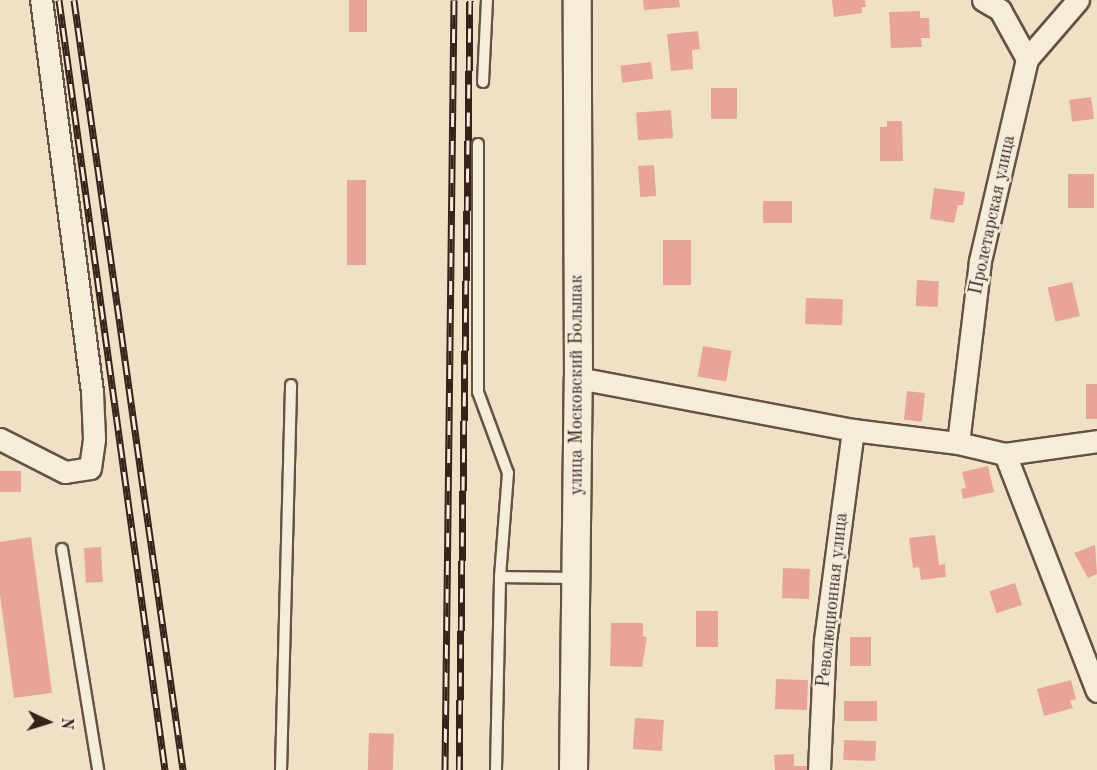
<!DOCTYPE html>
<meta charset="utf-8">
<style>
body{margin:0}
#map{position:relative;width:1097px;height:770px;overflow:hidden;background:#efe1c6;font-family:"Old Standard TT",serif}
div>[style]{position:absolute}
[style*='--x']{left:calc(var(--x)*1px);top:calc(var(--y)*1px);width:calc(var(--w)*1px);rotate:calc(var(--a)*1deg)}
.building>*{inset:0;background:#e9a49a;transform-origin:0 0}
.roads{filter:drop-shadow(2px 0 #655244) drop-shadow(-2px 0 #655244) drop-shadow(0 2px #655244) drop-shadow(0 -2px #655244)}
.service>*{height:10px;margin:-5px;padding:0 5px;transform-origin:5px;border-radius:5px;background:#f5ecda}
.minor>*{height:21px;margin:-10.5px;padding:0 10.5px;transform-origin:10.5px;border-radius:10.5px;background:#f5ecda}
.tertiary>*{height:27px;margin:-13.5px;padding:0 13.5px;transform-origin:13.5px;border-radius:13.5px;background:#f5ecda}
.rail>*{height:7px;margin-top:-3.5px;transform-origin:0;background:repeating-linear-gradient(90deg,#f5ecda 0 14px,#372219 0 28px);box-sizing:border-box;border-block:2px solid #372219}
span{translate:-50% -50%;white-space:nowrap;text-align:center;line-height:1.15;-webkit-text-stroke:4.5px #f5ecda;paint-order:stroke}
.street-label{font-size:18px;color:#372219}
.north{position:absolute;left:18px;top:692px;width:60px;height:60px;-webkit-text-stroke:4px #f5ecda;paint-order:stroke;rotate:94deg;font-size:16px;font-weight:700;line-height:24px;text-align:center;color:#372219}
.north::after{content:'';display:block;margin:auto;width:21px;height:27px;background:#372219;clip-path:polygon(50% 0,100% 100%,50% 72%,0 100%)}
</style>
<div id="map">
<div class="building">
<div style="left:349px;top:0;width:18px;height:32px"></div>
<div style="clip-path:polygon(643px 0,679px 0,680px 7px,644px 10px)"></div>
<div style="clip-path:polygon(832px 0,865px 0,866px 7px,862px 7px,862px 13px,834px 17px)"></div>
<div style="clip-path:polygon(920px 11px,920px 18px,929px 18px,930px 38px,921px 38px,922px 47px,891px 48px,889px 12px)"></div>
<div style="clip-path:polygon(698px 31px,700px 49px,692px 50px,693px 69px,671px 71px,667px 34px)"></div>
<div style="left:651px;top:62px;width:17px;height:31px;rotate:83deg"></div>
<div style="left:711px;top:88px;width:26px;height:31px"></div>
<div style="left:1091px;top:97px;width:22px;height:22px;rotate:82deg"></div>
<div style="left:671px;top:110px;width:28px;height:35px;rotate:86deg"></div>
<div style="clip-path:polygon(887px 121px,902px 121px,903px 161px,880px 161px,880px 127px,887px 127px)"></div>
<div style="left:654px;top:165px;width:31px;height:16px;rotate:86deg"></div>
<div style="left:1068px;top:174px;width:26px;height:34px"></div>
<div style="left:347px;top:180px;width:19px;height:85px"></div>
<div style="clip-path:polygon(934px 188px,965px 192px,963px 205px,958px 205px,954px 223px,930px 219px)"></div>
<div style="left:763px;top:201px;width:29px;height:22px"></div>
<div style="left:663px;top:240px;width:28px;height:45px"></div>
<div style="left:917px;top:280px;width:22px;height:26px;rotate:3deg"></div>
<div style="left:1072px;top:282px;width:35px;height:25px;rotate:77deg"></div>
<div style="left:806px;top:298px;width:37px;height:26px;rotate:2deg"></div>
<div style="left:703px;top:346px;width:29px;height:31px;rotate:10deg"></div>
<div style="left:1086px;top:384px;width:11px;height:35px"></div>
<div style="left:907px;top:391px;width:18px;height:29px;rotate:6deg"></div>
<div style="clip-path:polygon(988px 466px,994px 492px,963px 499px,961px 489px,966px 488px,962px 472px)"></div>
<div style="left:0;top:471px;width:21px;height:21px"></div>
<div style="clip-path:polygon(935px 535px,939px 565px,945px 564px,946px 577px,921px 580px,919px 567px,913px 568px,909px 538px)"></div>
<div style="clip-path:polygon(31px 537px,52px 693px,14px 698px,0 595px,0 542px)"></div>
<div style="clip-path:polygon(1095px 545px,1097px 574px,1088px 578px,1074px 553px)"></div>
<div style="left:101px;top:547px;width:35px;height:17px;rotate:87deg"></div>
<div style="left:783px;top:568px;width:27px;height:30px;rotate:2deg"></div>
<div style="left:1015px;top:583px;width:23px;height:27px;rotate:72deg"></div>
<div style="left:696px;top:611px;width:22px;height:36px"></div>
<div style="clip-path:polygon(611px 623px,643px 623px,643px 636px,647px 637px,642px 667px,610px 666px)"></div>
<div style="left:850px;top:637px;width:21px;height:29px"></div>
<div style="left:776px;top:679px;width:32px;height:30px;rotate:2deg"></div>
<div style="clip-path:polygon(1071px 680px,1076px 699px,1070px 701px,1073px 708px,1044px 716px,1037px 689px)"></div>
<div style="left:844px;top:701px;width:33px;height:20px"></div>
<div style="left:635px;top:718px;width:29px;height:31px;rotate:4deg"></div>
<div style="left:369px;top:733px;width:25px;height:37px;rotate:2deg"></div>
<div style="left:844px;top:740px;width:32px;height:20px;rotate:2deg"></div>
<div style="clip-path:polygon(794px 754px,794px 766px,807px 766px,807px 770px,775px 770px,774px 755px)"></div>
</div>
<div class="roads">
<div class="service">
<div style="--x:483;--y:82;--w:82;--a:-87.2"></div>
<div style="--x:478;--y:144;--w:248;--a:90"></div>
<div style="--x:478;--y:392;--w:86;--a:69.7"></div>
<div style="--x:508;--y:473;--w:104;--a:94.4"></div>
<div style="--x:500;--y:577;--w:75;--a:0.8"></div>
<div style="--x:62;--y:549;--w:224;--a:80.7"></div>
<div style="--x:281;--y:770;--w:385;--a:-88.5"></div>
<div style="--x:496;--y:770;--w:193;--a:-88.8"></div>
</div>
<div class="minor">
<div style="--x:983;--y:0;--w:20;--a:30"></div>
<div style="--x:1000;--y:10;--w:56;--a:61.1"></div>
<div style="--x:578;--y:378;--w:280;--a:10.7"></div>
<div style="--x:853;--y:430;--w:106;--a:7.1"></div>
<div style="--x:958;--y:443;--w:183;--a:-83.1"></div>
<div style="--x:980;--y:261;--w:207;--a:-76.9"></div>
<div style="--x:1027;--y:59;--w:78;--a:-49.2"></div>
<div style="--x:0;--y:439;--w:73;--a:26.9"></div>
<div style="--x:65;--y:472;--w:25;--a:-9"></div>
<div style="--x:90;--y:468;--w:30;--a:-82"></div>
<div style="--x:94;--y:438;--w:46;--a:-92.5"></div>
<div style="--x:92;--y:392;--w:395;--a:-97.4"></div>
<div style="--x:958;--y:443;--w:48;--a:13.2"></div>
<div style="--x:1005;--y:454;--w:254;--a:68.8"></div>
<div style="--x:1005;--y:454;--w:93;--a:-8"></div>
<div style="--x:819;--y:770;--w:130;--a:-87.4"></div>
<div style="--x:825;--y:640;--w:212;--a:-82.4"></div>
</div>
<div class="tertiary">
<div style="--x:573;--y:770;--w:392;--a:-89.3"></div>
<div style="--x:578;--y:378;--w:378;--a:-90.2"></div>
</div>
</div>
<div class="rail">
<div style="--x:59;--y:0;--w:777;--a:82.16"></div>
<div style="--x:74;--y:0;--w:778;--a:81.94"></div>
<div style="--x:445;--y:770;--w:770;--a:-89.33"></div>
<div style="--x:459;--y:770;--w:770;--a:-89.18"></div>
</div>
<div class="street-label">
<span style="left:993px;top:215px;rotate:-78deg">Пролетарская улица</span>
<span style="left:577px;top:385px;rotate:-90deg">улица Московский Большак</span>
<span style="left:833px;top:600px;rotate:-84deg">Революционная улица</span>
</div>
<div class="north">N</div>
</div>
